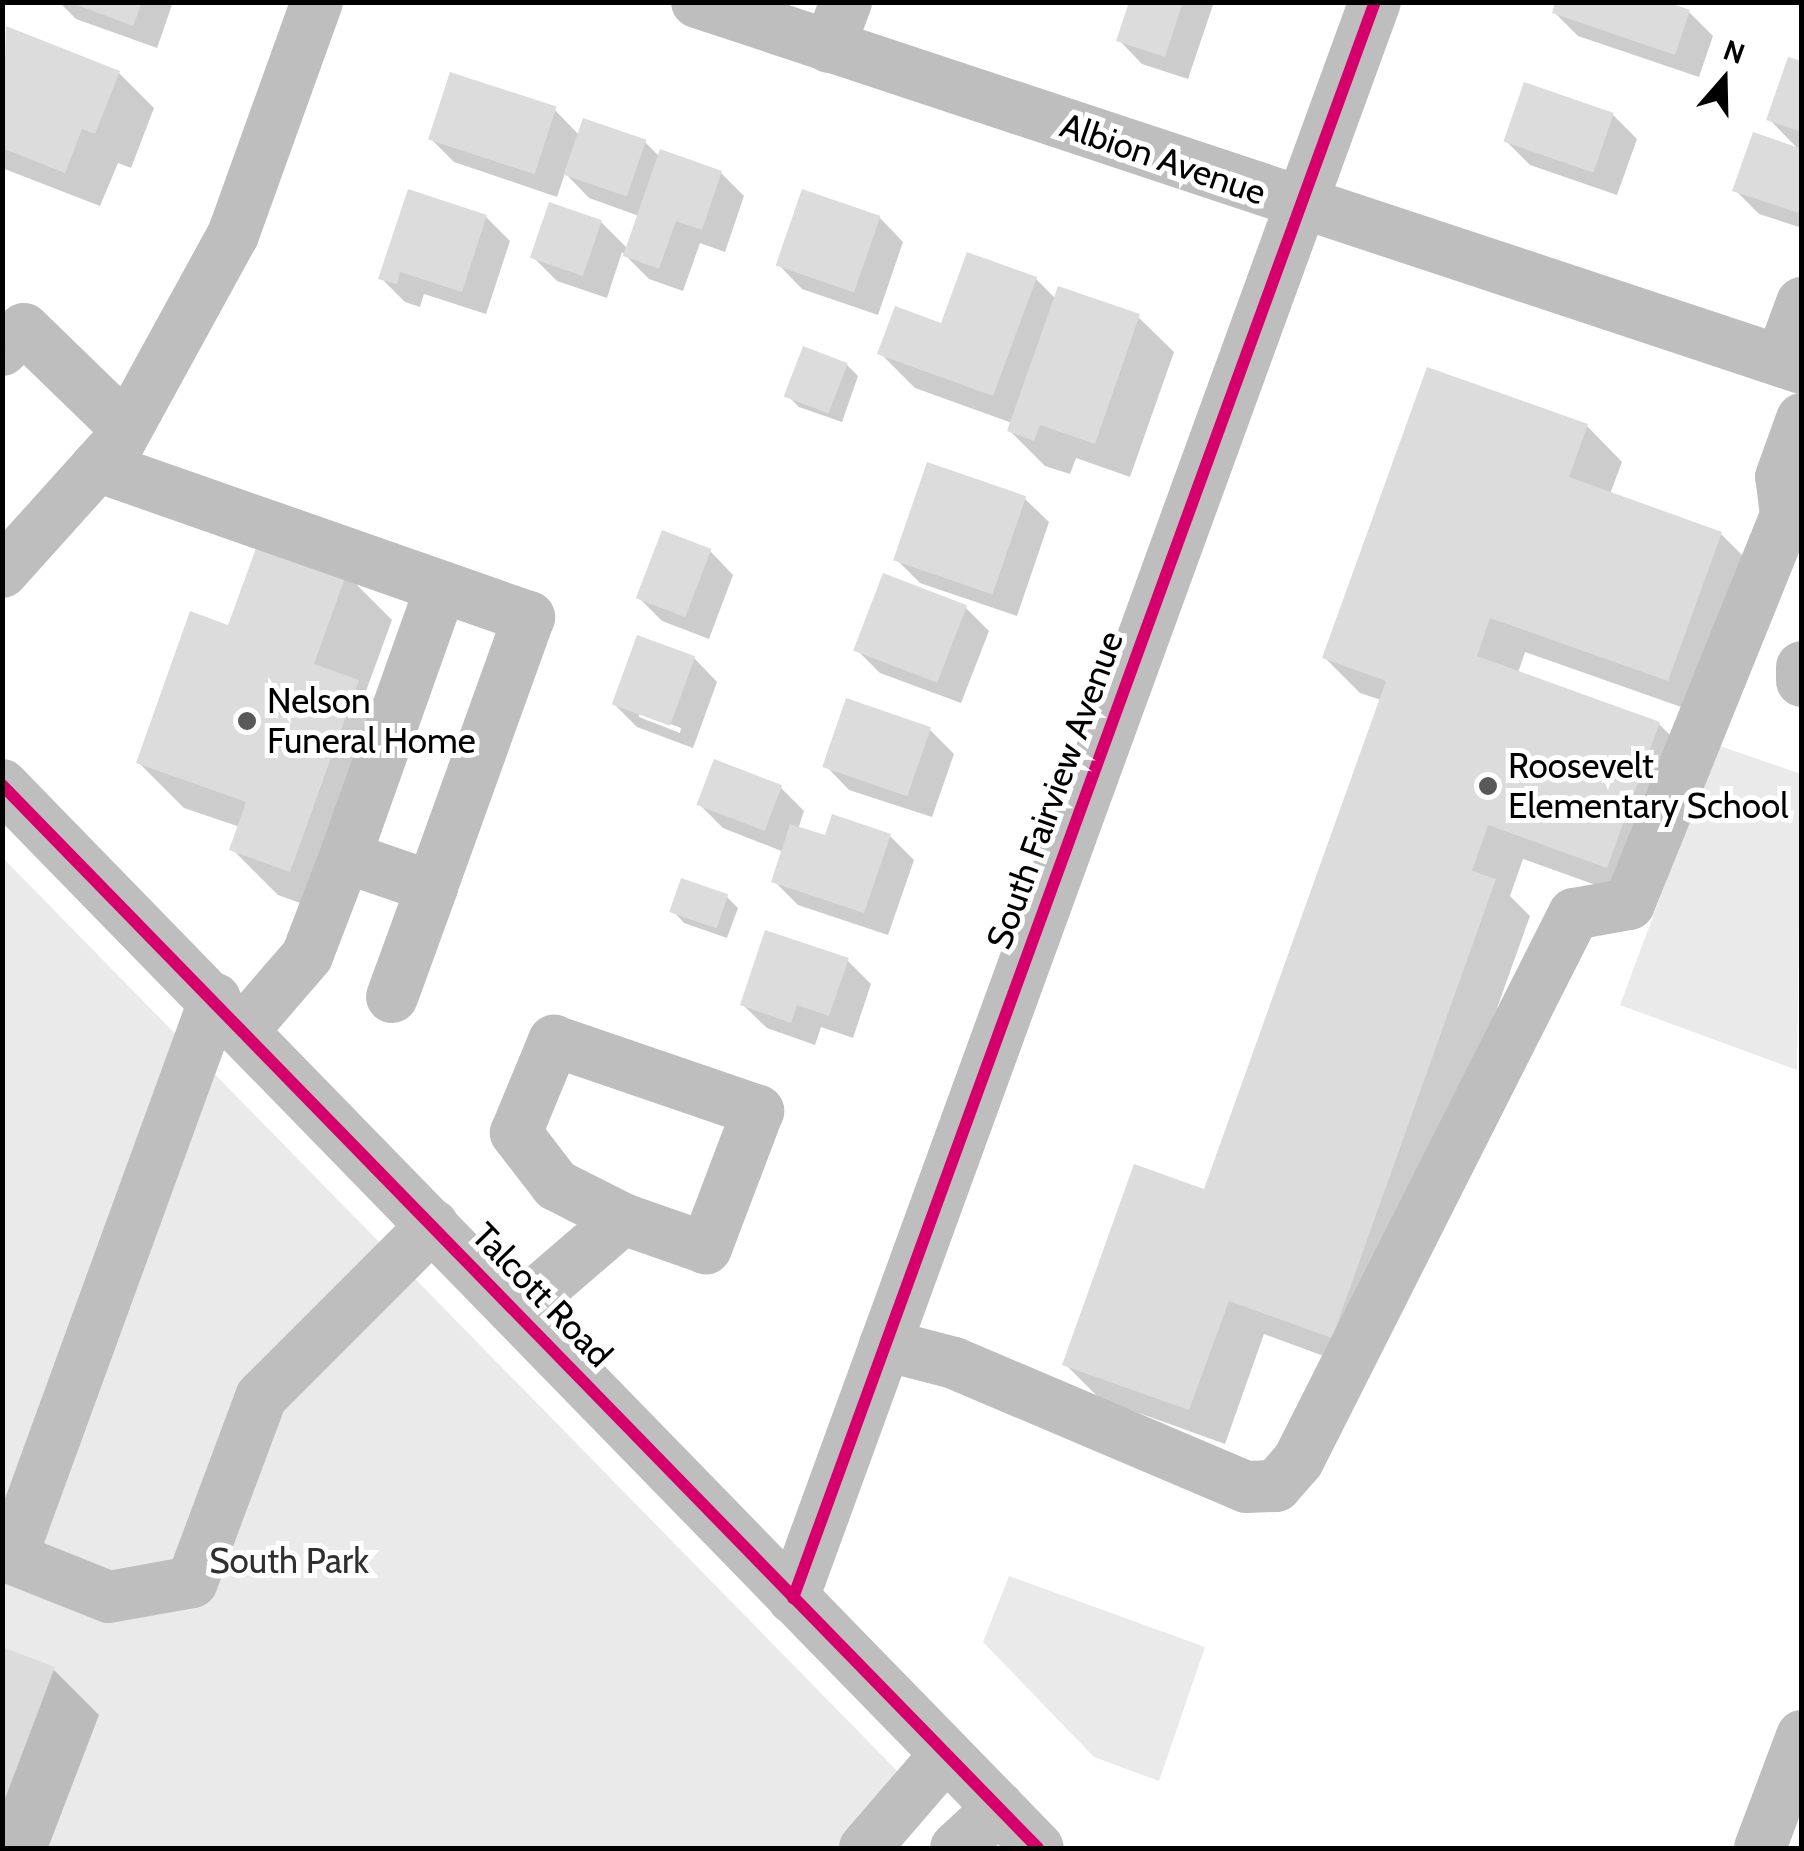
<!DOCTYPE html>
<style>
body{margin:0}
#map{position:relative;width:1804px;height:1851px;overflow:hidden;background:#fff;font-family:Cabin,sans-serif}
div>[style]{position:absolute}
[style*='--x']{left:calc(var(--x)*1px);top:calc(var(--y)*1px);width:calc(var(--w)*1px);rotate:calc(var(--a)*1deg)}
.green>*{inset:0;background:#eaeaea}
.shadow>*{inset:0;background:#0003}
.building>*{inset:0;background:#dcdcdc;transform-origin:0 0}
.minor>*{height:52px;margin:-26px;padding:0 26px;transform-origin:26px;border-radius:26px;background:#bebebe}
.cycleway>*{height:12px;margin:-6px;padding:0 6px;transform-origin:6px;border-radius:6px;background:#d6006c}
.dots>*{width:28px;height:28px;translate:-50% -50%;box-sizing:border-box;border:5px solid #fff;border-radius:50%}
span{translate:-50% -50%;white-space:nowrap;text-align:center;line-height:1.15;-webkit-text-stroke:10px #fff;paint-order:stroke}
.street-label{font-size:35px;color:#000}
.poi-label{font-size:35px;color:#000}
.left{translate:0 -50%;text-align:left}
.park-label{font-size:35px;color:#2f2f2f}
.frame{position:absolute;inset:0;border:5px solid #000;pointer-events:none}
.north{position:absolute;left:1674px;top:30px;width:100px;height:100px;-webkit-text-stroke:8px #fff;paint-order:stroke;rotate:20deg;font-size:28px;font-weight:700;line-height:40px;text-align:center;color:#000}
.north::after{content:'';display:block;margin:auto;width:35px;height:45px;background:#000;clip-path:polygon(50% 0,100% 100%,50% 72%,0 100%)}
</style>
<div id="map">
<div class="green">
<div style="clip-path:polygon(1717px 745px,1801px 774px,1797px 1070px,1620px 1005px)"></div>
<div style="clip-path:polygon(3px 858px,907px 1781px,848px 1848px,3px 1848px)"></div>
<div style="clip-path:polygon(1009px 1576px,1205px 1647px,1159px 1781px,1094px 1757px,983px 1642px)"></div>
</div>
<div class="shadow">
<div style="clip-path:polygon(59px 2px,173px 2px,157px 48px,76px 19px)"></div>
<div style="clip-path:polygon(1131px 2px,1214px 2px,1188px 79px,1142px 64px,1119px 40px)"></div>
<div style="clip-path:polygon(1554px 12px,1689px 12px,1713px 36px,1699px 77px,1578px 36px)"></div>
<div style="clip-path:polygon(7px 29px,119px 73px,154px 108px,131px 168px,118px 163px,100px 206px,2px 168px)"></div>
<div style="clip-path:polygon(1802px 64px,1802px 228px,1759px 214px,1735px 190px,1800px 151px,1769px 119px)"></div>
<div style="clip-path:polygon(554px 109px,579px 135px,645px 142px,660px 157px,721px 173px,744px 196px,725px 252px,700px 243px,683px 291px,649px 279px,622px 252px,607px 298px,557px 281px,533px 257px,601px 222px,628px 249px,639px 216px,589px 198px,565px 173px,557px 197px,454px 162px,431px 139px)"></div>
<div style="clip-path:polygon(1613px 115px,1637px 139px,1617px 195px,1530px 165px,1507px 142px)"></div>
<div style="clip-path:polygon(486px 217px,510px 241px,486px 314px,424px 294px,420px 307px,405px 302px,381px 278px)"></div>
<div style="clip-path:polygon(880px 218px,903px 242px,878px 315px,802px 289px,779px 265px)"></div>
<div style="clip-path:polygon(1036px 279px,1056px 299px,1138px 317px,1174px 352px,1130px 477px,1076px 458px,1070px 474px,1045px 466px,1010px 431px,1012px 423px,915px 388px,880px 353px)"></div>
<div style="clip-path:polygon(847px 365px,858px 376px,842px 422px,799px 407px,788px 396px)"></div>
<div style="clip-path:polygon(1587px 426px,1622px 462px,1610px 494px,1721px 534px,1756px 569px,1704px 715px,1525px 652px,1518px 673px,1659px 724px,1694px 759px,1643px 902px,1523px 859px,1510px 896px,1530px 916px,1367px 1372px,1264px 1334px,1225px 1444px,1100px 1399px,1065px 1364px,1205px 1193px,1381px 700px,1360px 693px,1325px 658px)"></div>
<div style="clip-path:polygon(1025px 499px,1049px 522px,1017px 616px,920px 583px,896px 559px)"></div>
<div style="clip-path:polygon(710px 551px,733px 575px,709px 639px,662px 621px,639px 598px)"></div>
<div style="clip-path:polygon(346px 574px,392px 620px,366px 691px,403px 728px,336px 916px,278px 895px,232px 849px,240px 827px,184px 808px,138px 762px,230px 628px)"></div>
<div style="clip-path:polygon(965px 607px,989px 631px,961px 703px,880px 673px,856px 649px)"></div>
<div style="clip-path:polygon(evenodd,694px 658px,717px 682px,693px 748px,637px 727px,614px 704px,694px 658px,639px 712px,681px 728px,680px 733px,639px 717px,639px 712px)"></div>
<div style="clip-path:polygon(930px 730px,954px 754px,932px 817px,849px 790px,826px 766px)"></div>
<div style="clip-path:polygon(781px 788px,804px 811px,798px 829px,826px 839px,890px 836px,914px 860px,888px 935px,798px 905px,774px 881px,784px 852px,723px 828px,699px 804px)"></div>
<div style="clip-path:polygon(726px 896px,738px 908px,727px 938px,684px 923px,673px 911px)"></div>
<div style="clip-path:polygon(847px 960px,871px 984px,853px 1038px,821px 1027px,815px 1045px,767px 1028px,743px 1005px)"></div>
<div style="clip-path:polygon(2px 1650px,54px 1670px,99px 1715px,48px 1848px,2px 1848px)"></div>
</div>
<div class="building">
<div style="clip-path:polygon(69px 2px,142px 2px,133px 26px)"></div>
<div style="clip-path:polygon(1129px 2px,1183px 2px,1165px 57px,1116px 41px)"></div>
<div style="clip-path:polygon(1555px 2px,1667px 2px,1690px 10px,1675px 55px,1552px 13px)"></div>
<div style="clip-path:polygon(6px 26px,120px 71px,95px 134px,82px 129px,65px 173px,2px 148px)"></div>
<div style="clip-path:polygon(1788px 57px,1802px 61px,1802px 132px,1766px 120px)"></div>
<div style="left:450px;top:72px;width:112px;height:71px;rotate:18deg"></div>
<div style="left:1524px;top:82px;width:95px;height:63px;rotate:19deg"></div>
<div style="left:583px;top:118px;width:67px;height:60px;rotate:19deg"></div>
<div style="clip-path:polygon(1753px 132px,1802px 149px,1799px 213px,1732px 191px)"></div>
<div style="clip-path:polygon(660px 149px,722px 171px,702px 230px,676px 221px,659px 269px,623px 256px)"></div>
<div style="clip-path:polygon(408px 189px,487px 215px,462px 292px,400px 272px,397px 284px,378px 279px)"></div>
<div style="left:802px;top:189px;width:83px;height:81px;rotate:19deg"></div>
<div style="left:549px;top:202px;width:56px;height:59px;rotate:19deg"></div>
<div style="clip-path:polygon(967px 252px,1037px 277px,993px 396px,877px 354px,895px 306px,941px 323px)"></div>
<div style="clip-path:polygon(1058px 286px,1140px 314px,1095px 444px,1040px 425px,1034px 441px,1007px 431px)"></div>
<div style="left:803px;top:346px;width:48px;height:54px;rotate:21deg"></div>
<div style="clip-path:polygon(1427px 367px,1588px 424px,1569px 477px,1722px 532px,1668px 681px,1490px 618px,1477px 656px,1660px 722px,1607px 868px,1488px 825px,1472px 871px,1496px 879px,1332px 1338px,1229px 1301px,1189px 1410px,1062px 1365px,1134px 1164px,1204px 1189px,1386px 681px,1322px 658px)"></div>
<div style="left:927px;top:462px;width:105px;height:104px;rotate:19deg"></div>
<div style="left:662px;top:530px;width:53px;height:73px;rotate:21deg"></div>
<div style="clip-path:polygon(259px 540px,347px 572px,314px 664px,359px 680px,290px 872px,229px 850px,246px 802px,136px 763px,190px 611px,228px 625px)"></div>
<div style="left:883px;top:573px;width:90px;height:83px;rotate:21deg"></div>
<div style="left:637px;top:635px;width:62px;height:74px;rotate:20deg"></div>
<div style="left:846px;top:698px;width:90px;height:73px;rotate:19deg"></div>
<div style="left:714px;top:759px;width:73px;height:49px;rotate:21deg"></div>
<div style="clip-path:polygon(832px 814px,891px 834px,864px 913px,771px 882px,790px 824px,825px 835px)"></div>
<div style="left:681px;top:878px;width:50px;height:36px;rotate:19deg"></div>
<div style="clip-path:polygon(765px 930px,849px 958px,829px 1016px,797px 1005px,791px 1023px,740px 1005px)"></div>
<div style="clip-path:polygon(2px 1647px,55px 1667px,3px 1804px,2px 1804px)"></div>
</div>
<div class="minor">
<div style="--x:697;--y:2;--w:1164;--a:18.33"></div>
<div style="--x:829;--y:47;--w:48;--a:-69.3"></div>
<div style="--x:2;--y:350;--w:30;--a:-44"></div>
<div style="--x:24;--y:329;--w:142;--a:44.1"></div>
<div style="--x:1781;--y:360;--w:61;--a:-69.8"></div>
<div style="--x:97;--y:466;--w:458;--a:19.3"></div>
<div style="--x:529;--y:617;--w:287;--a:109.8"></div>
<div style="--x:432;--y:887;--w:92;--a:-161"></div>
<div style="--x:345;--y:857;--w:106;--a:111"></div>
<div style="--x:307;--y:956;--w:96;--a:130.8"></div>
<div style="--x:2;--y:572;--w:176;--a:-48"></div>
<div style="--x:120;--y:441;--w:235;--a:-61.3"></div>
<div style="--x:233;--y:235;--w:248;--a:-70.2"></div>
<div style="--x:1802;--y:667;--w:14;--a:90"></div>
<div style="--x:2;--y:785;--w:1484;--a:45.74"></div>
<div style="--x:345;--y:857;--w:287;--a:-70.4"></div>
<div style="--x:392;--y:997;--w:117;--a:-70"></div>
<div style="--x:215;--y:999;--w:595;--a:110.05"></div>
<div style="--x:11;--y:1558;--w:105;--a:21.7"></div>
<div style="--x:109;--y:1597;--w:84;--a:-10.2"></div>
<div style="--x:192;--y:1582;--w:197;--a:-69.5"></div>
<div style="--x:261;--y:1397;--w:243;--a:-45"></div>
<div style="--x:554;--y:1041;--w:216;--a:18.9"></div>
<div style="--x:758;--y:1111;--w:147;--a:110.8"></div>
<div style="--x:706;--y:1248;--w:88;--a:-160.7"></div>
<div style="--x:623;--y:1219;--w:75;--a:-153.1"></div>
<div style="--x:556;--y:1185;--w:66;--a:-127.6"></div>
<div style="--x:516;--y:1133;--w:100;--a:-67.6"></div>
<div style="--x:516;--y:1311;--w:141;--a:-40.7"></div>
<div style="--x:885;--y:1345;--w:71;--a:14.6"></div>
<div style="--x:954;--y:1363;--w:317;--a:23"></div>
<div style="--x:1246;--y:1487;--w:30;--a:-2"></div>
<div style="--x:1276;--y:1486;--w:33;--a:-49"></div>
<div style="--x:1298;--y:1461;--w:613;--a:-63.23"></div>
<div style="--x:1574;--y:914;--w:56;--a:-10.3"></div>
<div style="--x:1629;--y:904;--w:419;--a:-68"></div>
<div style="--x:1786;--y:515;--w:38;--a:-97"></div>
<div style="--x:1781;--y:477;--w:62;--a:-70.1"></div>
<div style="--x:793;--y:1598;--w:1699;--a:-69.97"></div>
<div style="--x:865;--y:1848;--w:124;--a:-49.2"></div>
<div style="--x:956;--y:1848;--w:59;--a:-42.9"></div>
<div style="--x:1760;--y:1848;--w:120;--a:-69.4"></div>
</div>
<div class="cycleway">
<div style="--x:2;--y:785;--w:1484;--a:45.74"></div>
<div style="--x:793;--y:1598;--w:1699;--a:-69.97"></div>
</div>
<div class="dots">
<div style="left:247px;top:721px;background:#595959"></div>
<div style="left:1488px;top:786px;background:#595959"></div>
</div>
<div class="street-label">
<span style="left:1163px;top:159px;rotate:19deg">Albion Avenue</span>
<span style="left:1055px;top:790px;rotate:-70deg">South Fairview Avenue</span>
<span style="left:542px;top:1295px;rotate:46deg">Talcott Road</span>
</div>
<div class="poi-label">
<span class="left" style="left:267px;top:721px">Nelson<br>Funeral Home</span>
<span class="left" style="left:1508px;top:786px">Roosevelt<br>Elementary School</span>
</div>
<div class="park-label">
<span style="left:289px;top:1561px">South Park</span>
</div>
<div class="frame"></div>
<div class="north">N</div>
</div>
